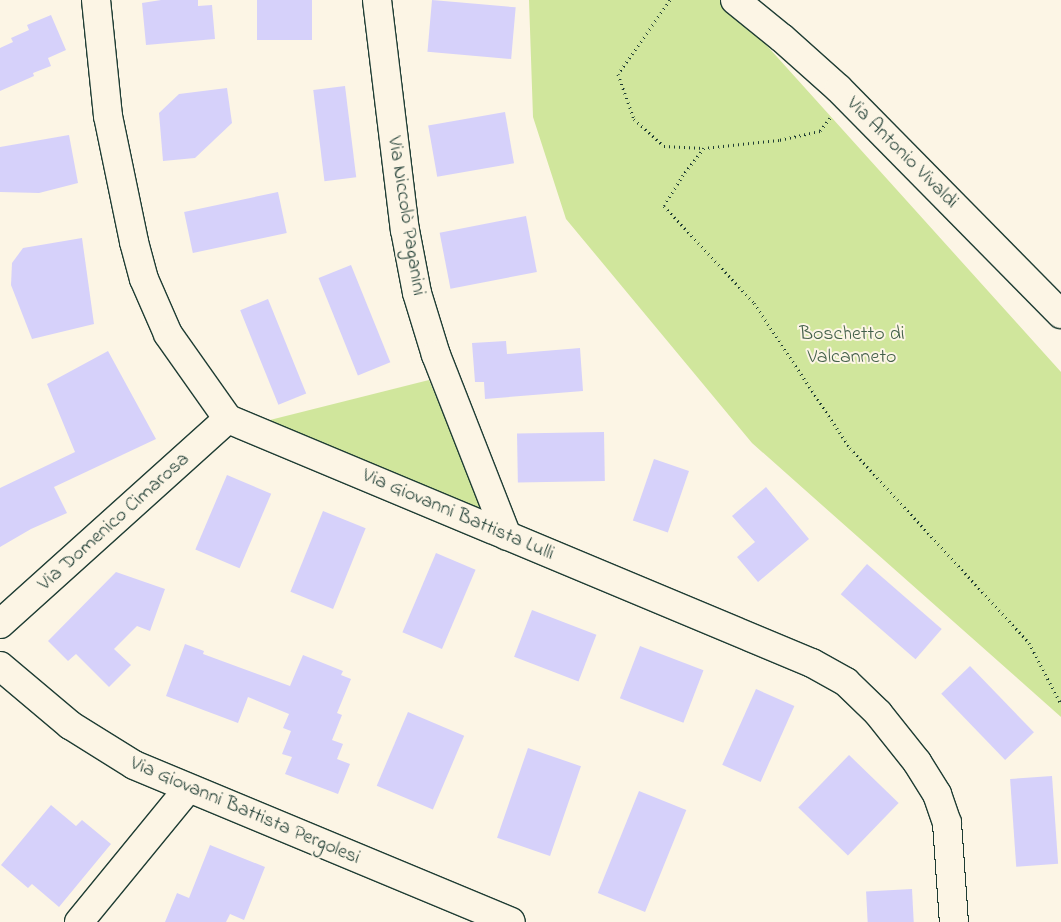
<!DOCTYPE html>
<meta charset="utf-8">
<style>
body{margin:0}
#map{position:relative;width:1061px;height:922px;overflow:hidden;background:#fcf5e5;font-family:"Indie Flower",sans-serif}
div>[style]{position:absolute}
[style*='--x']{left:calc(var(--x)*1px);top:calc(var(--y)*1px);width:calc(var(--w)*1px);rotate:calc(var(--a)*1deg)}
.green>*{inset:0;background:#d0e69c}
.building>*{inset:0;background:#d6d1fa;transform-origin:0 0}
.path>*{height:3px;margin-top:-1.5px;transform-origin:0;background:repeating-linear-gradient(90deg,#1f3d34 0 1px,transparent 0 5px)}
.roads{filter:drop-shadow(1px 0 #1f3d34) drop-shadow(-1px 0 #1f3d34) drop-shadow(0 1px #1f3d34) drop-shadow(0 -1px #1f3d34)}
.street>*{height:28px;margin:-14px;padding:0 14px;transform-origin:14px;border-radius:14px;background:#fcf5e5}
span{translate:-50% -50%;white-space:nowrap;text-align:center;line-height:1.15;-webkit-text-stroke:4px #fcf5e5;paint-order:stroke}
.street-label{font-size:20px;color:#1f3d34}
.park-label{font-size:20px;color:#425f49}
</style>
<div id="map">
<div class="green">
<div style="clip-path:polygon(529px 0,734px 0,733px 8px,1061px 372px,1061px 717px,752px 443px,566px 219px,533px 117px)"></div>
<div style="clip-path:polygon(429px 380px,485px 514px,258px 423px)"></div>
</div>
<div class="building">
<div style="clip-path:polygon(161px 0,198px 0,198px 6px,212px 5px,215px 39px,146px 45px,142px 3px)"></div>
<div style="left:257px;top:0;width:55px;height:40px"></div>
<div style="left:432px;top:0;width:84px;height:52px;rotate:5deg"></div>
<div style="clip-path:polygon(51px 15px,66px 50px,48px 58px,51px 66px,33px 73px,34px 76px,0 91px,0 48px,13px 42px,11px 38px,29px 30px,27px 25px)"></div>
<div style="left:345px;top:86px;width:92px;height:32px;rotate:83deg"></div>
<div style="clip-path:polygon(227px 88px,232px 123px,195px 158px,163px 161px,159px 113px,179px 94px)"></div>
<div style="left:505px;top:112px;width:52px;height:78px;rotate:80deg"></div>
<div style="clip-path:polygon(69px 135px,78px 183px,39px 193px,0 192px,0 147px)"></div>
<div style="left:278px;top:192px;width:42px;height:96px;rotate:78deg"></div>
<div style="left:526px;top:216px;width:57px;height:88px;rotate:79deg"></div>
<div style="clip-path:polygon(82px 238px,94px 324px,32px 339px,11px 285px,12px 263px,23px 248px)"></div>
<div style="left:351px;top:265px;width:105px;height:35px;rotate:68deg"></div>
<div style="left:268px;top:299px;width:102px;height:30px;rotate:68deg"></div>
<div style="clip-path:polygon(506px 341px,507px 354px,580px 348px,583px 391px,485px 399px,484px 382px,475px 382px,472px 343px)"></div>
<div style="clip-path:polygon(108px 351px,156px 439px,54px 487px,67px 513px,31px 529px,0 547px,0 488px,75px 452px,47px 384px)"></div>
<div style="left:604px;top:432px;width:49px;height:87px;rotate:89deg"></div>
<div style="left:654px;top:459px;width:37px;height:65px;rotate:19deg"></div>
<div style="left:227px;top:475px;width:48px;height:81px;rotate:23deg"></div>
<div style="clip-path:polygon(766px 487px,809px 539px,758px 582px,737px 557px,755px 542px,732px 516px)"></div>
<div style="left:323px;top:511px;width:46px;height:87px;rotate:22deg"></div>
<div style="left:436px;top:553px;width:43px;height:86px;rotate:23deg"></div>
<div style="left:867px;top:564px;width:99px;height:40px;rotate:41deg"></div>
<div style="clip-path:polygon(116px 572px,165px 589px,150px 631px,137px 626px,114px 649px,131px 665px,109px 687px,76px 654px,68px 661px,48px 641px)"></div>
<div style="left:532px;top:610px;width:69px;height:50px;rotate:21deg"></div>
<div style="clip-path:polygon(185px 644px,204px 651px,203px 654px,290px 686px,303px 655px,343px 671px,341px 675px,351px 679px,337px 713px,342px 715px,332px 740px,343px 744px,337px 759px,350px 764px,338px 794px,285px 774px,292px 757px,282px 754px,291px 731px,283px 728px,289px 714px,248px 697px,238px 723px,166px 696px)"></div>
<div style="left:640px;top:646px;width:68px;height:56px;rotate:21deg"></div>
<div style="left:970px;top:666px;width:92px;height:40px;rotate:46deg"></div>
<div style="left:756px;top:689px;width:42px;height:83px;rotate:24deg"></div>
<div style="left:408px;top:712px;width:61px;height:80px;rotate:23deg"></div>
<div style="left:528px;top:748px;width:56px;height:95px;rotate:19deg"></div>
<div style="left:849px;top:755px;width:69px;height:73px;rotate:44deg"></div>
<div style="left:1052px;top:776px;width:88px;height:42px;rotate:86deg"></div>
<div style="left:639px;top:791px;width:51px;height:110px;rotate:22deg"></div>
<div style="clip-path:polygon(51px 805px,76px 826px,82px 820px,111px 844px,59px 907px,32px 884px,28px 888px,1px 865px)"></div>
<div style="clip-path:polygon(210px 845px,265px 867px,244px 920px,230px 914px,226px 922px,165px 922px,177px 893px,189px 898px)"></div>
<div style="left:912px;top:889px;width:33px;height:46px;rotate:87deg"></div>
</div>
<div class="path">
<div style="--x:670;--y:0;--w:90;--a:125.1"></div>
<div style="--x:618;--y:74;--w:48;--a:70.4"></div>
<div style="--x:634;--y:119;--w:40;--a:42"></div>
<div style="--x:664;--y:146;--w:40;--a:2.9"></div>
<div style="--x:830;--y:118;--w:16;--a:128"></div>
<div style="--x:820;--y:131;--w:42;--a:167.6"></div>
<div style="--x:779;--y:140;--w:75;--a:173.9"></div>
<div style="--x:704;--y:148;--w:34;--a:128"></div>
<div style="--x:683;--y:175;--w:36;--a:122"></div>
<div style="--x:664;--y:206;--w:132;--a:47.1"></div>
<div style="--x:754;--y:303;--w:174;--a:56.5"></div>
<div style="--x:850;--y:448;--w:265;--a:47.4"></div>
<div style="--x:1029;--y:643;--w:69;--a:62.3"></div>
</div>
<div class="roads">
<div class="street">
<div style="--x:96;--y:0;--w:117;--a:84.1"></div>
<div style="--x:108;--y:116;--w:129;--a:78.3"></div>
<div style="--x:134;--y:242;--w:38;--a:75"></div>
<div style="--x:144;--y:279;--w:60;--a:66.4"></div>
<div style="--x:168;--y:334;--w:104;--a:54.8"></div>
<div style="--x:228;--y:419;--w:633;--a:22.68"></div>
<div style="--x:812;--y:663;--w:39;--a:29"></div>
<div style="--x:846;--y:682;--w:45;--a:44.1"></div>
<div style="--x:878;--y:713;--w:63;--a:51.5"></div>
<div style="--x:917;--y:762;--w:38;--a:58"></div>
<div style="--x:937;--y:794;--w:31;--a:71"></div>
<div style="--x:947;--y:823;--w:99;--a:86"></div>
<div style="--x:377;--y:0;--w:232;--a:83.1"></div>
<div style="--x:405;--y:230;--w:64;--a:79.2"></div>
<div style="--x:417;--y:293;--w:65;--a:73"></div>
<div style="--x:436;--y:355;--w:194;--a:68.6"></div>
<div style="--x:735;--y:0;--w:60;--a:39"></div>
<div style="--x:782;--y:38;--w:76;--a:41.8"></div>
<div style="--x:839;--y:89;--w:316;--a:45.4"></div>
<div style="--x:0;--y:624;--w:307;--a:-42"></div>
<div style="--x:0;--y:666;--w:92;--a:40.1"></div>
<div style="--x:70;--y:725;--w:75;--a:32"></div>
<div style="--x:134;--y:765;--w:408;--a:22.6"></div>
<div style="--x:79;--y:922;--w:172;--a:-50.7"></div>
</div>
</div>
<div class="street-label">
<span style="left:902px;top:153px;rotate:45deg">Via Antonio Vivaldi</span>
<span style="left:406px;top:216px;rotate:81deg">Via Niccolò Paganini</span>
<span style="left:458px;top:515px;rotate:23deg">Via Giovanni Battista Lulli</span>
<span style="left:114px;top:522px;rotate:-42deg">Via Domenico Cimarosa</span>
<span style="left:245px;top:811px;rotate:23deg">Via Giovanni Battista Pergolesi</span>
</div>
<div class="park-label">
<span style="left:852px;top:346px">Boschetto di<br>Valcanneto</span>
</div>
</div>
